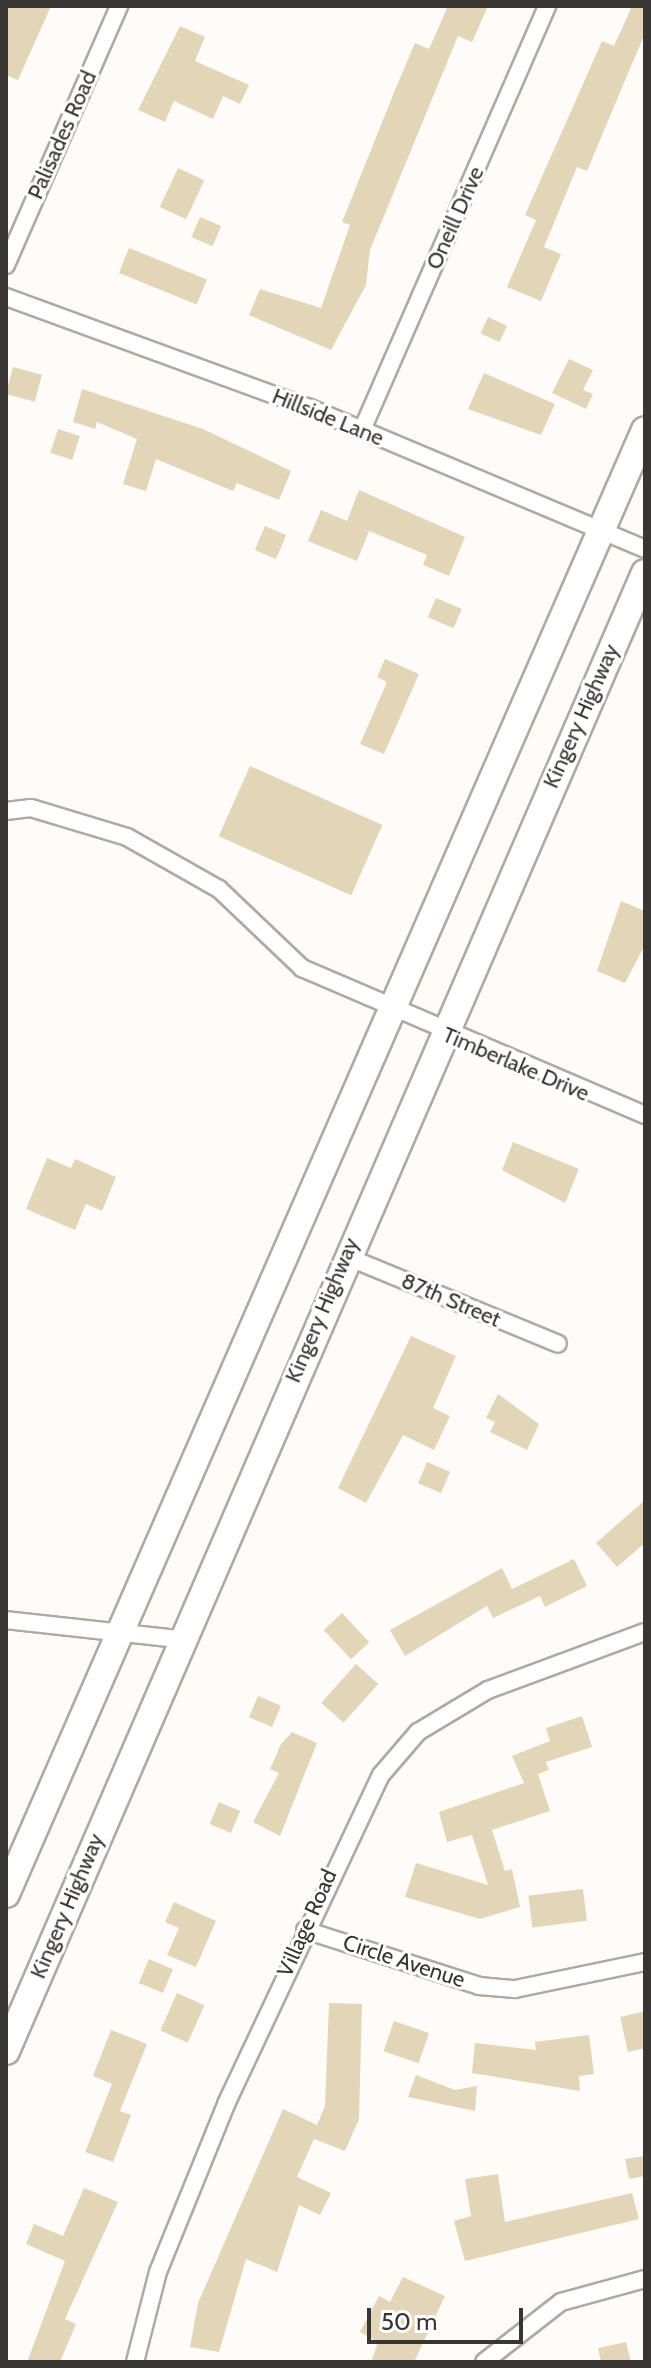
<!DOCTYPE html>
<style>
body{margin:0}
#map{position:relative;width:651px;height:2368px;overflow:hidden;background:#fefbf8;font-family:Cabin,sans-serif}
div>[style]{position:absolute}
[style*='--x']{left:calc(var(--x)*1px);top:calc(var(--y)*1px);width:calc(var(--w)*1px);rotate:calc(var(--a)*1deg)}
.building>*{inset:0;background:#e3d6b8;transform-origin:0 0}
.roads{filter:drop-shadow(2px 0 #b0a9a3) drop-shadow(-2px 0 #b0a9a3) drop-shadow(0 2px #b0a9a3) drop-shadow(0 -2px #b0a9a3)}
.minor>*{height:16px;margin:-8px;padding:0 8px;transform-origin:8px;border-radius:8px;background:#fff}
.primary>*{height:26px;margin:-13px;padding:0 13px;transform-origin:13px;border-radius:13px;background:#fff}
span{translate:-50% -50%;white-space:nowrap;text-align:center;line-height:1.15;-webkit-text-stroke:6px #fff;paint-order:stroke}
.street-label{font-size:22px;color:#383533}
.frame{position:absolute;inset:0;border:8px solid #383533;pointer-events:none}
.scale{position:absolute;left:367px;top:2308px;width:156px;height:36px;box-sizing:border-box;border:4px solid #383533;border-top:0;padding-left:10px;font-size:24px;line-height:28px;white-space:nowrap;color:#383533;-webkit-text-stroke:6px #fff;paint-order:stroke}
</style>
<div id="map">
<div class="building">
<div style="clip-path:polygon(6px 6px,51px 6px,18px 80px,6px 75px)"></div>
<div style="clip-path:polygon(448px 6px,488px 6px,472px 42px,458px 36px,370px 250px,366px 285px,331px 350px,249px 315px,260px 289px,321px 308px,350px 225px,342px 222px,395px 90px,415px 43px,429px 49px)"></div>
<div style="clip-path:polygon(632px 6px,645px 6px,645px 33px,587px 171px,577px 167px,544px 247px,561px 254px,541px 301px,507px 287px,536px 220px,525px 215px,602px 41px,614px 46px)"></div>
<div style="clip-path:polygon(180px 26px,205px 37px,195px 61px,249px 85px,240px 104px,223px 96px,213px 119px,174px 101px,165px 122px,138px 110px)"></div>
<div style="left:178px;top:168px;width:29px;height:43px;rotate:25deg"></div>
<div style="left:200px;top:217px;width:23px;height:22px;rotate:23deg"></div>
<div style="left:129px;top:248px;width:84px;height:27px;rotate:22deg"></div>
<div style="left:488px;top:317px;width:21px;height:18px;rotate:25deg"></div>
<div style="clip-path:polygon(569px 359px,593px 370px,583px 390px,593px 394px,586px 409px,552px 393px)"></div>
<div style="left:13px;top:367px;width:30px;height:28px;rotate:15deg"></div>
<div style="clip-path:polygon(484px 373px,555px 404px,541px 435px,468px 409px)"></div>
<div style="clip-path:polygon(82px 389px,203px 429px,291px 471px,279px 500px,237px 483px,233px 491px,156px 459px,146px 491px,123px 484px,137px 439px,97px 422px,95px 429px,73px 422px)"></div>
<div style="left:58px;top:429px;width:23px;height:25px;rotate:18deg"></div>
<div style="clip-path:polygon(359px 490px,465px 537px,449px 576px,423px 565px,427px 555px,369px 531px,357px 561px,308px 541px,321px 510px,347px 521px)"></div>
<div style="left:265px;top:526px;width:23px;height:26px;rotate:23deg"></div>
<div style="left:436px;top:598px;width:28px;height:21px;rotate:23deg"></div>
<div style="clip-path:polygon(385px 659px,419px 674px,384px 754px,360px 744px,387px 682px,377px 677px)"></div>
<div style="left:250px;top:766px;width:145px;height:77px;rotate:24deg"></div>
<div style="clip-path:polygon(621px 901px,645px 911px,645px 945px,625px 983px,597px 971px)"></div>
<div style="clip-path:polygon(513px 1142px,579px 1169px,565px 1203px,502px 1170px)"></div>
<div style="clip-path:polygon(47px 1158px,71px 1168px,75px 1159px,116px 1177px,102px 1211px,86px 1204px,75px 1230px,26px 1209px)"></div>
<div style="clip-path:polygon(411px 1336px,456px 1356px,433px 1408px,450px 1416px,434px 1450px,403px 1435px,366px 1503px,338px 1488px)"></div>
<div style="clip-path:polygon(498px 1394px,539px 1424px,527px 1450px,490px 1432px,495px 1422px,486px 1418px)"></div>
<div style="left:427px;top:1462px;width:25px;height:23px;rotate:23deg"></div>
<div style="clip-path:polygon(645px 1500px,645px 1543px,617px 1567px,596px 1543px)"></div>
<div style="clip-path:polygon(574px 1559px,587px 1586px,545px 1607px,540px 1596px,493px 1618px,487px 1606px,405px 1656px,390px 1630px,502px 1568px,512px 1589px)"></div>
<div style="left:342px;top:1613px;width:40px;height:25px;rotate:47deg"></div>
<div style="left:356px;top:1664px;width:30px;height:52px;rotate:42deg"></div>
<div style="left:258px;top:1696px;width:25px;height:23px;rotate:23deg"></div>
<div style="clip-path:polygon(582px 1716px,592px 1747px,546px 1762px,549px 1770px,538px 1774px,550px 1811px,492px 1830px,505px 1871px,512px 1869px,520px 1907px,480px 1919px,405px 1897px,416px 1863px,488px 1885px,472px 1835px,447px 1842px,439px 1812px,524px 1783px,512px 1756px,550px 1741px,546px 1728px)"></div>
<div style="clip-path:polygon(292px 1732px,317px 1743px,280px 1836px,253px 1822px,279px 1773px,270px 1769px,281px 1744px)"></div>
<div style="left:219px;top:1802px;width:23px;height:24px;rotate:23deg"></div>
<div style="left:583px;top:1889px;width:32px;height:55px;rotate:83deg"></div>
<div style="clip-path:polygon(174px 1902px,216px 1921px,196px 1967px,167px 1955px,179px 1928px,165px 1922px)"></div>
<div style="left:149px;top:1959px;width:26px;height:26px;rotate:23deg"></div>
<div style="left:177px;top:1993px;width:30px;height:41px;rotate:24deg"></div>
<div style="clip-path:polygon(329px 2003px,362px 2004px,359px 2119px,345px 2151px,314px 2139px,297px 2177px,331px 2193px,320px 2215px,299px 2205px,277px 2272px,246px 2259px,219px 2352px,190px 2347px,198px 2303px,283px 2109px,317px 2125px,325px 2106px)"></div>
<div style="clip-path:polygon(645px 2011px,645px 2048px,628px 2052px,620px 2017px)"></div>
<div style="left:394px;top:2021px;width:37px;height:32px;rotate:19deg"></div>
<div style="clip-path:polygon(111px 2030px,147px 2044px,120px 2111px,131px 2115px,113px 2162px,85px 2152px,112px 2084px,93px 2076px)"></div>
<div style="clip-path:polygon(589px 2035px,594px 2074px,579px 2076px,580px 2091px,472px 2073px,475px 2043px,536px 2050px,535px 2042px)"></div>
<div style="clip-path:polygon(416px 2075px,455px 2090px,477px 2086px,475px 2111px,408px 2097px)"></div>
<div style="clip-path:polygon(645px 2156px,645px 2176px,629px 2179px,625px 2159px)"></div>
<div style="clip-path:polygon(498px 2174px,505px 2222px,632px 2193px,639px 2219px,465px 2261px,454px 2221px,471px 2216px,465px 2179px)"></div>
<div style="clip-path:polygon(84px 2188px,118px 2202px,65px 2319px,76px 2324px,60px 2362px,27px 2362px,65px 2261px,26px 2244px,34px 2224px,63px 2236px)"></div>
<div style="clip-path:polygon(403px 2277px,445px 2296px,414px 2362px,371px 2362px,378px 2342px,360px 2332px,379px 2296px,390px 2302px)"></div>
<div style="clip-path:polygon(626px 2342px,631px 2362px,601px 2362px,598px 2348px)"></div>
</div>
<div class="roads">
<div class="minor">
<div style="--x:6;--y:265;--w:283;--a:-66.4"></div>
<div style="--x:6;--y:297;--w:324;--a:20.1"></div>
<div style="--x:310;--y:408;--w:363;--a:22.8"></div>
<div style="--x:362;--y:430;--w:463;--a:-66.4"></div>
<div style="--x:6;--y:811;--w:25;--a:-7"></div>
<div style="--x:31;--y:808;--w:100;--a:16.8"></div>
<div style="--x:127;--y:837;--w:106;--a:29.5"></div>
<div style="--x:219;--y:889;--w:115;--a:43.6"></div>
<div style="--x:302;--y:968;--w:373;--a:23.2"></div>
<div style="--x:345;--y:1256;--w:230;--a:22.4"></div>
<div style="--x:6;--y:1620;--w:174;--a:6.3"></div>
<div style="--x:305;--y:1930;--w:183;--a:17.8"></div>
<div style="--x:479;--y:1986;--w:36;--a:5"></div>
<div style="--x:515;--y:1989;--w:133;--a:-11.7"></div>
<div style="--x:135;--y:2362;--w:93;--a:-75.7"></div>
<div style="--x:158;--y:2272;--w:183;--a:-67.9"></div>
<div style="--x:227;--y:2102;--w:361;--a:-64.8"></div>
<div style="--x:381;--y:1775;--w:57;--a:-49.3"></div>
<div style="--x:418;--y:1732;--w:82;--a:-31"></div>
<div style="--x:488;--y:1690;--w:167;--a:-20.3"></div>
<div style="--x:484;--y:2362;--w:98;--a:-37.9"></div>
<div style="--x:561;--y:2302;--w:87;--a:-15.3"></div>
</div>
<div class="primary">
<div style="--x:6;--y:1894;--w:1597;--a:-66.42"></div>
<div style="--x:6;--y:2051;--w:1610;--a:-66.62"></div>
</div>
</div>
<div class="street-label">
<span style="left:62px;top:135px;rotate:-66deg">Palisades Road</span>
<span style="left:455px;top:218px;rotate:-66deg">Oneill Drive</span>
<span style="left:328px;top:417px;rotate:22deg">Hillside Lane</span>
<span style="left:581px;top:716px;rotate:-66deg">Kingery Highway</span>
<span style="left:516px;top:1064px;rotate:23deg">Timberlake Drive</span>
<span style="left:451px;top:1300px;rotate:23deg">87th Street</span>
<span style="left:322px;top:1310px;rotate:-67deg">Kingery Highway</span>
<span style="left:67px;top:1906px;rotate:-67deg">Kingery Highway</span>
<span style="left:307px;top:1923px;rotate:-66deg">Village Road</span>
<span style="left:404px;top:1961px;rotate:18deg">Circle Avenue</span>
</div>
<div class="frame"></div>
<div class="scale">50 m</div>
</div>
